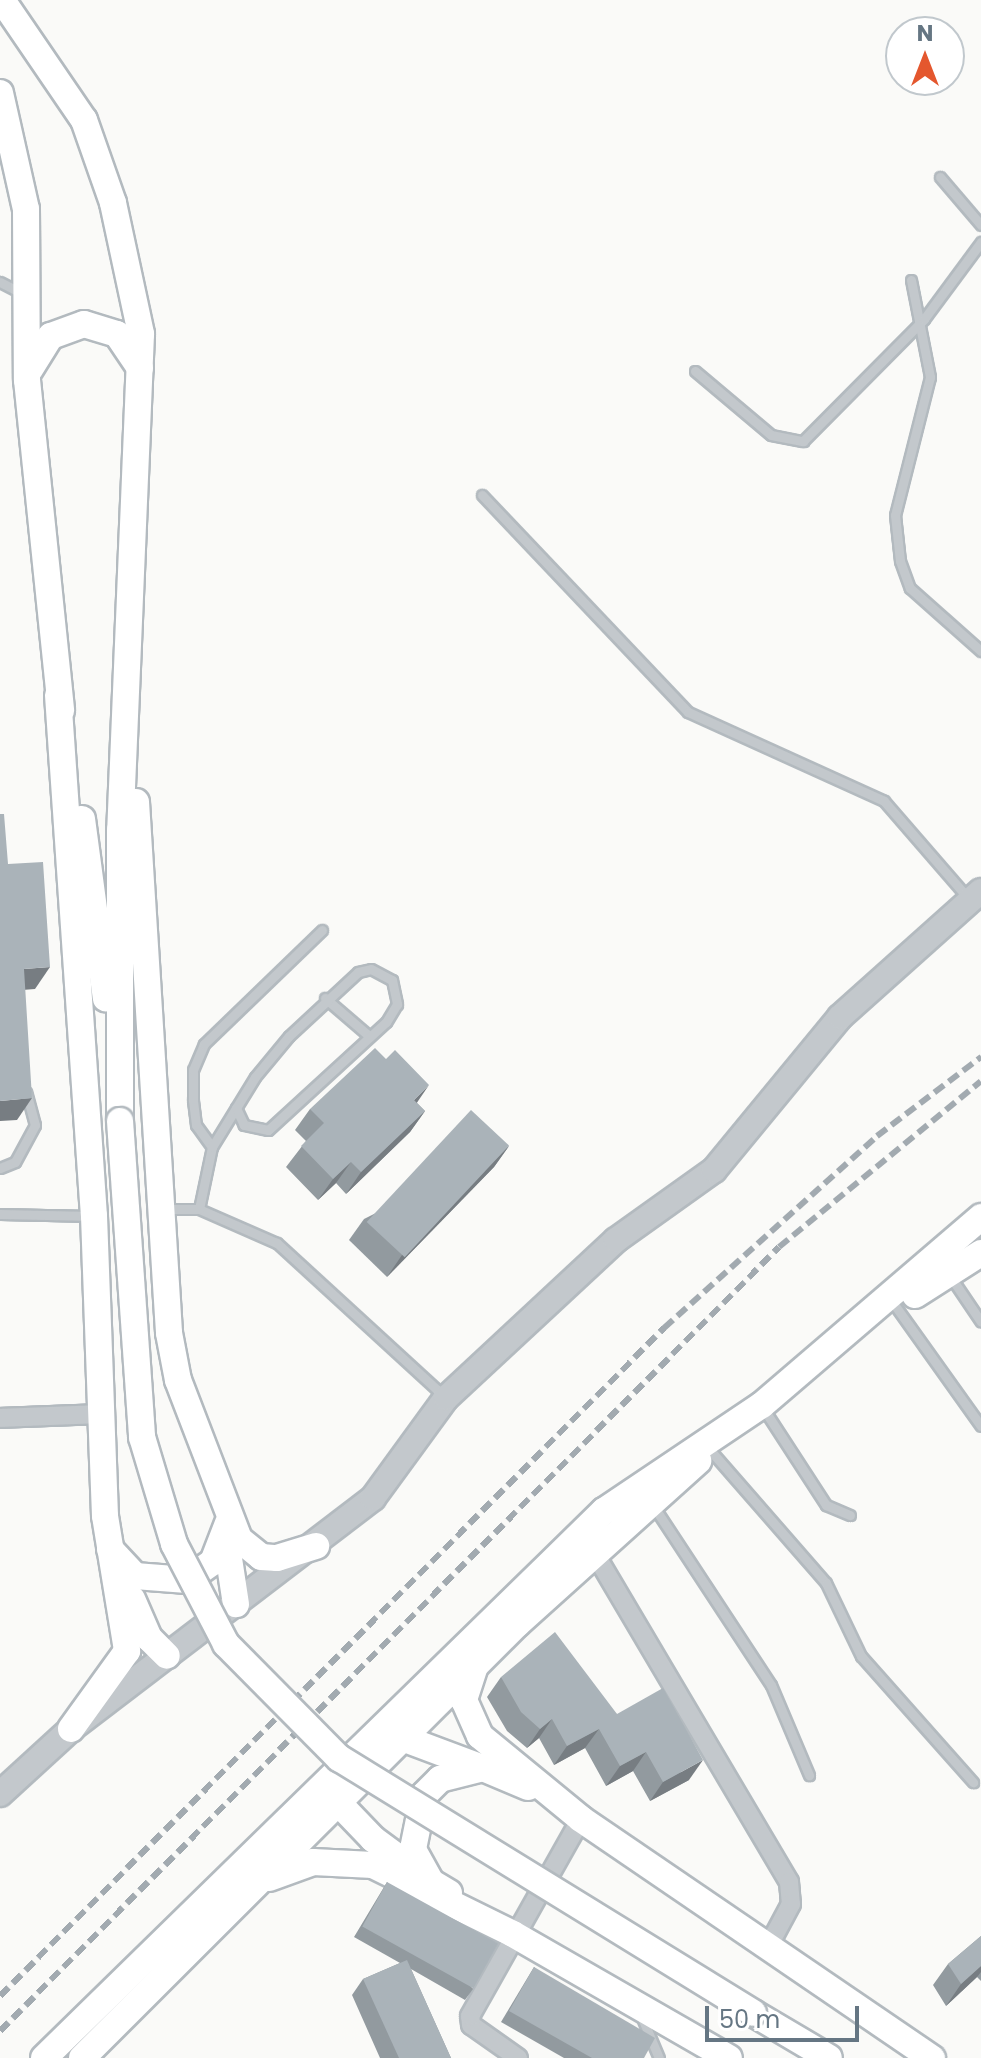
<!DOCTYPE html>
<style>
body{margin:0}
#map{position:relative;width:981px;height:2058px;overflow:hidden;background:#fafaf8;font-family:Poppins,sans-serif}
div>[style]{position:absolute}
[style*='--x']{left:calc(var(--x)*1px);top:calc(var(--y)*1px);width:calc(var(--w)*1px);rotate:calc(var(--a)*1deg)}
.roads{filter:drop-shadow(2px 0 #b3babf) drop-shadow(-2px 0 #b3babf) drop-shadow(0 2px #b3babf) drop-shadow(0 -2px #b3babf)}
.service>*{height:9px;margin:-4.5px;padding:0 4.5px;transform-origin:4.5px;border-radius:4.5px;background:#c3c8cc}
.minor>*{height:18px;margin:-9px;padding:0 9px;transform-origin:9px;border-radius:9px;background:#c3c8cc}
.tertiary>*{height:24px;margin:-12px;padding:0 12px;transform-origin:12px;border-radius:12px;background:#c3c8cc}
.secondary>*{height:26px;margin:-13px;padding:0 13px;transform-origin:13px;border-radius:13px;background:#fff}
.rail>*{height:6px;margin-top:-3px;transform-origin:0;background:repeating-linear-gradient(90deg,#a2aab0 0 12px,transparent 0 18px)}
.bridges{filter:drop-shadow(2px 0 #b3babf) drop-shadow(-2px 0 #b3babf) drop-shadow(0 2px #b3babf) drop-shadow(0 -2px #b3babf)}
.secondary-bridge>*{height:26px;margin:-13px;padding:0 13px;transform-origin:13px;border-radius:13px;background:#fff}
.wall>*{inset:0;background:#929a9f}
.shaded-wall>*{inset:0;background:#777d82}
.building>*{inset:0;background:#aab3b9;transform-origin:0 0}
span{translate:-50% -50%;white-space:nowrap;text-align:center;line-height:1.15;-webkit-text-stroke:8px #fff;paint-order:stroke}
.north{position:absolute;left:885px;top:16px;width:80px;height:80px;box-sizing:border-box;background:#fff;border:2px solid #c1c8cd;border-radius:50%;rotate:0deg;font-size:22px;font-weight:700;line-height:32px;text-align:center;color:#657683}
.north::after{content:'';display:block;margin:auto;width:28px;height:36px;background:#e4572e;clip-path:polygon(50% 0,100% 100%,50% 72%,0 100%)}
.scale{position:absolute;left:705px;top:2006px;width:154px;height:36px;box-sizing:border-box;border:4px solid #657683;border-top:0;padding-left:10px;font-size:24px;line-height:28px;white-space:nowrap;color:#657683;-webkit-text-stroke:6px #fff;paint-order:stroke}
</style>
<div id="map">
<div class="roads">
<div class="service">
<div style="--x:940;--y:177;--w:63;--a:49.5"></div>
<div style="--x:911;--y:280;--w:99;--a:78.9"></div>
<div style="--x:930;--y:377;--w:142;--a:104.2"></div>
<div style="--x:895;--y:515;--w:46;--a:83.8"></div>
<div style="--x:900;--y:561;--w:29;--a:70"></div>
<div style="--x:910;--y:588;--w:95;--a:41.6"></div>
<div style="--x:0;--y:282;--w:25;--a:27"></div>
<div style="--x:695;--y:371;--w:99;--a:40.1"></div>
<div style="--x:771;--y:435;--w:33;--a:11"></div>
<div style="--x:803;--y:441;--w:172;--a:-45.2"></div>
<div style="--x:924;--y:319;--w:96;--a:-53.5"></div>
<div style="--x:482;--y:495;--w:299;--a:46.5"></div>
<div style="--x:688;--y:712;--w:215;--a:24.4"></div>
<div style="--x:884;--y:801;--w:128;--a:49.1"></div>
<div style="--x:325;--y:998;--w:57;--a:40.7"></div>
<div style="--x:212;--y:1147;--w:27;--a:-126"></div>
<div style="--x:196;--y:1125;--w:26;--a:-97"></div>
<div style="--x:193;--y:1099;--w:29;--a:-90"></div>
<div style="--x:193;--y:1070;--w:28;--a:-67"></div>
<div style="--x:204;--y:1044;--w:164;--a:-44"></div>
<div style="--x:0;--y:1168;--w:16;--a:-22"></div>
<div style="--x:15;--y:1162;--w:42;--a:-61.6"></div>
<div style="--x:35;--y:1125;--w:34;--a:-105"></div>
<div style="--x:165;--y:1209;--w:34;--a:0"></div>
<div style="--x:199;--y:1209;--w:85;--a:23.6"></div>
<div style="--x:277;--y:1243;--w:226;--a:42.5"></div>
<div style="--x:199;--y:1209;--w:63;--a:-78.2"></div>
<div style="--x:212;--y:1147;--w:82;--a:-58.4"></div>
<div style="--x:255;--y:1077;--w:53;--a:-50.3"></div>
<div style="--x:289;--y:1036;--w:94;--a:-42.8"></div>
<div style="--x:358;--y:972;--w:13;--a:-13"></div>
<div style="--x:371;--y:969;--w:24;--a:28"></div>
<div style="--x:392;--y:980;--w:25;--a:78"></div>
<div style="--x:397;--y:1004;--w:21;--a:121"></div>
<div style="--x:386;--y:1022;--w:160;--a:137.5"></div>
<div style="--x:268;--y:1130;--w:25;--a:-168"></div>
<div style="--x:244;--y:1125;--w:19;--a:-115"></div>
<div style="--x:0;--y:1214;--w:92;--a:1.2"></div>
<div style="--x:950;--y:1276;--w:55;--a:56"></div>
<div style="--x:896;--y:1307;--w:146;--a:54.5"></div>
<div style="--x:763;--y:1408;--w:116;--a:57"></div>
<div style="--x:826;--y:1505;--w:26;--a:23"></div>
<div style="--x:710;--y:1450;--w:176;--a:48.9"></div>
<div style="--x:826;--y:1583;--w:81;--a:64.4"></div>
<div style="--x:861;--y:1656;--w:169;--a:48.4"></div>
<div style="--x:654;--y:1507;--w:213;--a:56.7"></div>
<div style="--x:771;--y:1685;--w:98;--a:67.1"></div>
<div style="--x:640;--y:2013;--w:49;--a:67.1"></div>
</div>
<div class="minor">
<div style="--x:0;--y:1418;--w:99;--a:-2.3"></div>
<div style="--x:595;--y:1554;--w:381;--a:59.4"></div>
<div style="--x:789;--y:1882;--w:22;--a:85"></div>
<div style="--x:791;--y:1904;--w:47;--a:118.2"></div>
<div style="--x:518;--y:2058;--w:57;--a:-144.9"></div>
<div style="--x:471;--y:2025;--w:9;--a:-96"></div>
<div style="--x:470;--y:2016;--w:226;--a:-60.6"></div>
</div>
<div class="tertiary">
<div style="--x:0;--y:1794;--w:96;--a:-42.5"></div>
<div style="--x:71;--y:1729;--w:380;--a:-37.4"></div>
<div style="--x:373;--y:1498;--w:124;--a:-53.9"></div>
<div style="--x:446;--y:1398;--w:232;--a:-42.9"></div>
<div style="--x:616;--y:1240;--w:120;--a:-35.5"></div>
<div style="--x:714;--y:1170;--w:198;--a:-50.5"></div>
<div style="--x:840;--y:1017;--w:189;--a:-41.8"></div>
</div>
<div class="secondary">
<div style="--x:2;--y:0;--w:145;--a:55.7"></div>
<div style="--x:84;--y:120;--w:88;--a:70.7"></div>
<div style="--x:113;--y:203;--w:134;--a:77.9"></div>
<div style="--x:141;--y:334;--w:496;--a:92.4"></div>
<div style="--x:120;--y:830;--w:291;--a:90"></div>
<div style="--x:0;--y:93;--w:119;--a:77.4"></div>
<div style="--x:26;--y:209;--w:171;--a:89.7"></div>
<div style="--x:27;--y:380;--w:332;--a:84.1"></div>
<div style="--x:30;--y:369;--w:39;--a:-58"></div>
<div style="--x:51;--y:336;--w:35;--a:-20"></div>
<div style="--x:84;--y:324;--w:34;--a:17"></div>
<div style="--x:117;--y:334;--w:41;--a:55.9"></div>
<div style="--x:58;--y:695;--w:522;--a:86.05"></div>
<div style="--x:94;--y:1216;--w:300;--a:87.9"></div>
<div style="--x:105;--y:1516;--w:137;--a:80.7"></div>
<div style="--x:127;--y:1651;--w:96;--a:125.7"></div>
<div style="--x:136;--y:802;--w:532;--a:86.44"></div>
<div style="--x:169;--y:1333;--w:48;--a:79.2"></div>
<div style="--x:178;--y:1380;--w:170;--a:69"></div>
<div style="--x:239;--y:1539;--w:28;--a:39"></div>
<div style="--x:261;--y:1557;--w:16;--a:4"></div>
<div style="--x:277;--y:1558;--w:41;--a:-17.1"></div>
<div style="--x:82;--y:819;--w:181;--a:82.4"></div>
<div style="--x:915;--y:1295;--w:78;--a:-32.5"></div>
<div style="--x:226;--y:1539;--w:66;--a:81.3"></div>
<div style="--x:110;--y:1549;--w:37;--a:47"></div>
<div style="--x:135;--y:1576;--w:52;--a:4.4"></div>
<div style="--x:187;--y:1580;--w:32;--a:-35"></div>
<div style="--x:213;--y:1562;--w:42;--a:-69"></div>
<div style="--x:132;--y:1599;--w:43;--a:66.4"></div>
<div style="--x:149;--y:1638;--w:25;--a:45"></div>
<div style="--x:474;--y:1669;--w:33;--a:108"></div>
<div style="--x:464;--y:1700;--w:39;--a:66"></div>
<div style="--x:480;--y:1736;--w:131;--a:39.4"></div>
<div style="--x:581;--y:1819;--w:425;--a:34.3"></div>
<div style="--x:389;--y:1733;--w:97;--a:20.5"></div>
<div style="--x:326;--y:1790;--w:68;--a:46.2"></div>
<div style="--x:373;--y:1839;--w:61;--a:36.3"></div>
<div style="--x:269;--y:1878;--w:47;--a:-20"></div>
<div style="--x:313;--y:1862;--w:60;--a:2.9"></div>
<div style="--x:373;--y:1865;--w:156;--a:26.2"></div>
<div style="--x:513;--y:1934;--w:249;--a:29.9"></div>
<div style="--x:449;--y:1893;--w:21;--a:-149"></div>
<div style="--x:431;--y:1882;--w:38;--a:-119"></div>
<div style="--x:413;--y:1849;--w:55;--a:-78.5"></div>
<div style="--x:424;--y:1795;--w:23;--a:-45"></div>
<div style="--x:440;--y:1779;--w:44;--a:-14.3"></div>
<div style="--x:483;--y:1768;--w:49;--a:22.9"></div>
<div style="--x:753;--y:2013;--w:88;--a:30.6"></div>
<div style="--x:44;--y:2058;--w:783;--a:-44.33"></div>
<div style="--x:604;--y:1511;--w:190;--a:-33.9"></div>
<div style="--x:762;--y:1405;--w:289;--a:-40.6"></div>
<div style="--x:82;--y:2058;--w:614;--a:-44.93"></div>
<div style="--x:517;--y:1624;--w:244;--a:-42"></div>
</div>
</div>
<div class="rail">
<div style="--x:0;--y:1996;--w:942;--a:-45.17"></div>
<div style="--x:664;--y:1328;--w:287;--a:-42"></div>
<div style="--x:877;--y:1136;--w:131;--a:-37.2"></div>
<div style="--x:0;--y:2031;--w:1105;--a:-45.18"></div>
<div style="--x:779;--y:1247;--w:261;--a:-39.4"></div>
</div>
<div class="bridges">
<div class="secondary-bridge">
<div style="--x:120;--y:1121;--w:317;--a:86"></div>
<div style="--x:142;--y:1437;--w:112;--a:73.3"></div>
<div style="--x:174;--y:1544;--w:113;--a:62.5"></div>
<div style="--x:226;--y:1644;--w:161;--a:45.3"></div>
<div style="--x:339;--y:1758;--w:486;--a:31.6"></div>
</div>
</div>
<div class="wall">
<div style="clip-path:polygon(417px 1103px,425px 1111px,410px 1132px,346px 1194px,336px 1183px,318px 1200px,286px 1167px,306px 1141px,295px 1130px,310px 1109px)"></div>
<div style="clip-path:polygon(509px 1146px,494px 1167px,387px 1277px,349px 1240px,364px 1219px)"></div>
<div style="clip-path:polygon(501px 1677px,617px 1714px,689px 1780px,650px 1801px,633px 1771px,606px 1786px,585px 1748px,554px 1765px,539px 1738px,527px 1748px,507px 1731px,487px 1697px)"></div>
<div style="clip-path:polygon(387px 1882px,473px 1989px,465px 2000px,411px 1969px,451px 2058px,380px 2058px,352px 1995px,363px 1979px,400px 1963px,354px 1937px)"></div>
<div style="clip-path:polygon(981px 1936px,981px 1981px,977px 1977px,946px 2006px,933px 1985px,948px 1964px)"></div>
<div style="clip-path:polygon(534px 1967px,644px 2058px,564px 2058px,501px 2022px)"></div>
</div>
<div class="shaded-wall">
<div style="clip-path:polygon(50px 967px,35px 989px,9px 991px,24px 969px)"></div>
<div style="clip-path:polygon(429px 1085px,414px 1107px,414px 1100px)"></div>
<div style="clip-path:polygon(32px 1098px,17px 1120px,0 1121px,0 1101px)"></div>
<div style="clip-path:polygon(425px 1111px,410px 1132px,346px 1194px,361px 1172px)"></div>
<div style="clip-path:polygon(509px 1146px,494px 1167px,387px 1277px,402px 1255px)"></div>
<div style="clip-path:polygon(351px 1162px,336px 1183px,318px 1200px,333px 1179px)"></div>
<div style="clip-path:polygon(552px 1719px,539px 1738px,527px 1748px,540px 1729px)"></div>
<div style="clip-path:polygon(599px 1729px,585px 1748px,554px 1765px,567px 1746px)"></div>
<div style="clip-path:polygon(646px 1752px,633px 1771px,606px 1786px,620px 1766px)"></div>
<div style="clip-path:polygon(703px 1760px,689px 1780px,650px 1801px,663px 1782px)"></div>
<div style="clip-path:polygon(981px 1966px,981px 1972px,977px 1977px,946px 2006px,961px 1984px)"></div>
</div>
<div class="building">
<div style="clip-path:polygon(0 814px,4px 814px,8px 864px,43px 862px,50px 967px,24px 969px,32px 1098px,0 1101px)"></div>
<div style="clip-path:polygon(375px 1048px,386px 1059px,395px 1050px,429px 1085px,414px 1100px,425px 1111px,361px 1172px,351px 1162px,333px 1179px,301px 1146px,324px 1123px,310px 1109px)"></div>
<div style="left:471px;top:1110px;width:52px;height:153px;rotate:43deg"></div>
<div style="clip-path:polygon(555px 1632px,617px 1714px,663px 1688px,703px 1760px,663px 1782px,646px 1752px,620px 1766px,599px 1729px,567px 1746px,552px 1719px,540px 1729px,521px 1712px,501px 1677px)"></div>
<div style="left:387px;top:1882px;width:127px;height:51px;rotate:29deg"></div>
<div style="clip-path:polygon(981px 1936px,981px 1966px,961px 1984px,948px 1964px)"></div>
<div style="clip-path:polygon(407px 1960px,451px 2058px,399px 2058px,363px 1979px)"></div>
<div style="clip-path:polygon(534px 1967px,655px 2038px,644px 2058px,592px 2058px,509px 2011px)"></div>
</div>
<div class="north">N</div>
<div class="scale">50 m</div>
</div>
